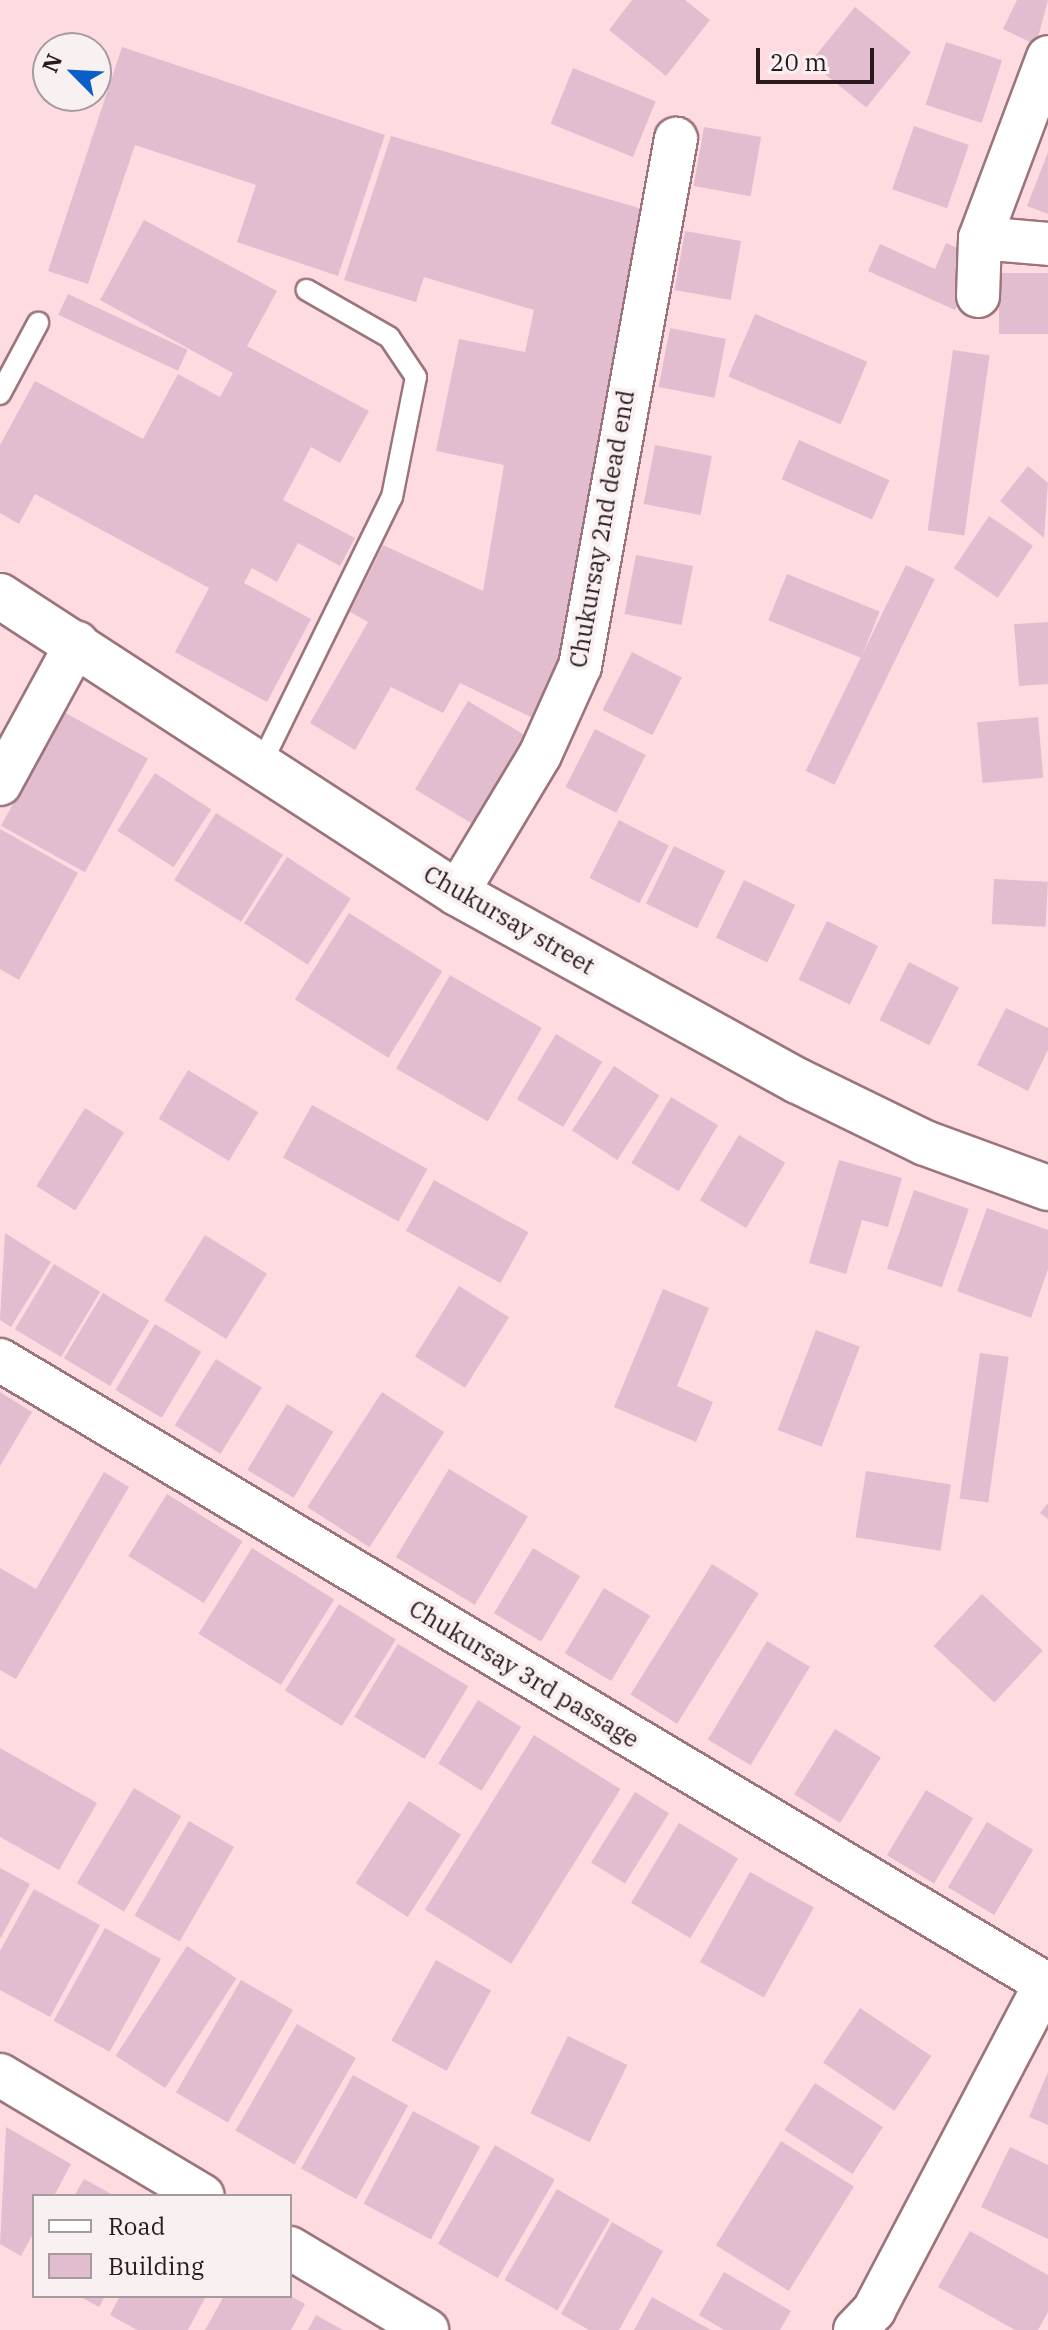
<!DOCTYPE html>
<style>
body{margin:0}
#map{position:relative;width:1048px;height:2330px;overflow:hidden;background:#fedbe0;font-family:"IBM Plex Serif",serif}
div>[style]{position:absolute}
[style*='--x']{left:calc(var(--x)*1px);top:calc(var(--y)*1px);width:calc(var(--w)*1px);rotate:calc(var(--a)*1deg)}
.building>*{inset:0;background:#e2bdd0;transform-origin:0 0}
.roads{filter:drop-shadow(2px 0 #9c757c) drop-shadow(-2px 0 #9c757c) drop-shadow(0 2px #9c757c) drop-shadow(0 -2px #9c757c)}
.service>*{height:20px;margin:-10px;padding:0 10px;transform-origin:10px;border-radius:10px;background:#fff}
.minor>*{height:42px;margin:-21px;padding:0 21px;transform-origin:21px;border-radius:21px;background:#fff}
.tertiary>*{height:44px;margin:-22px;padding:0 22px;transform-origin:22px;border-radius:22px;background:#fff}
span{translate:-50% -50%;white-space:nowrap;text-align:center;line-height:1.15;-webkit-text-stroke:8px #f9f0f1;paint-order:stroke}
.street-label{font-size:24px;color:#291a1d}
.legend{position:absolute;left:32px;top:2194px;width:260px;height:104px;box-sizing:border-box;background:#f9f0f1;border:2px solid #a69a9c;margin:0;padding:10px 14px;list-style:none;font-size:24px;color:#291a1d}
.legend li{display:flex;align-items:center;gap:16px;height:40px}
.legend b{width:40px;border:2px solid #a69a9c}
.north{position:absolute;left:32px;top:32px;width:80px;height:80px;box-sizing:border-box;background:#f9f0f1;border:2px solid #a69a9c;border-radius:50%;rotate:294deg;font-size:22px;font-weight:700;line-height:32px;text-align:center;color:#291a1d}
.north::after{content:'';display:block;margin:auto;width:28px;height:36px;background:#0b5ec7;clip-path:polygon(50% 0,100% 100%,50% 72%,0 100%)}
.scale{position:absolute;left:756px;top:48px;width:118px;height:36px;box-sizing:border-box;border:4px solid #291a1d;border-top:0;padding-left:10px;font-size:24px;line-height:28px;white-space:nowrap;color:#291a1d;-webkit-text-stroke:6px #f9f0f1;paint-order:stroke}
</style>
<div id="map">
<div class="building">
<div style="clip-path:polygon(632px 0,685px 0,710px 20px,666px 76px,609px 30px)"></div>
<div style="clip-path:polygon(1017px 0,1048px 0,1036px 45px,1003px 29px)"></div>
<div style="left:855px;top:7px;width:72px;height:71px;rotate:39deg"></div>
<div style="left:946px;top:42px;width:59px;height:66px;rotate:18deg"></div>
<div style="clip-path:polygon(122px 47px,385px 135px,338px 276px,237px 242px,256px 185px,135px 145px,88px 284px,48px 271px)"></div>
<div style="left:573px;top:68px;width:89px;height:60px;rotate:22deg"></div>
<div style="left:914px;top:126px;width:58px;height:67px;rotate:19deg"></div>
<div style="left:704px;top:127px;width:58px;height:60px;rotate:10deg"></div>
<div style="clip-path:polygon(391px 136px,646px 210px,569px 668px,541px 722px,460px 683px,443px 713px,391px 687px,355px 750px,310px 723px,368px 622px,350px 612px,383px 545px,483px 591px,504px 465px,436px 451px,459px 339px,525px 352px,534px 310px,424px 277px,416px 302px,344px 280px)"></div>
<div style="clip-path:polygon(1048px 152px,1048px 214px,1027px 206px)"></div>
<div style="clip-path:polygon(144px 220px,277px 291px,247px 346px,369px 411px,340px 463px,311px 447px,283px 500px,355px 538px,340px 566px,298px 543px,277px 582px,252px 568px,244px 583px,311px 619px,267px 702px,175px 652px,209px 588px,35px 494px,19px 524px,0 513px,0 445px,35px 381px,143px 439px,178px 374px,220px 397px,233px 373px,100px 300px)"></div>
<div style="left:685px;top:231px;width:57px;height:60px;rotate:10deg"></div>
<div style="clip-path:polygon(946px 243px,978px 257px,955px 310px,868px 271px,880px 244px,935px 269px)"></div>
<div style="left:1048px;top:273px;width:61px;height:49px;rotate:90deg"></div>
<div style="left:68px;top:294px;width:132px;height:23px;rotate:25deg"></div>
<div style="left:755px;top:314px;width:122px;height:68px;rotate:23deg"></div>
<div style="left:670px;top:328px;width:57px;height:60px;rotate:11deg"></div>
<div style="left:953px;top:350px;width:37px;height:182px;rotate:8deg"></div>
<div style="left:799px;top:440px;width:99px;height:43px;rotate:24deg"></div>
<div style="left:655px;top:445px;width:58px;height:60px;rotate:11deg"></div>
<div style="clip-path:polygon(1028px 466px,1048px 483px,1044px 538px,1000px 501px)"></div>
<div style="left:989px;top:516px;width:53px;height:63px;rotate:34deg"></div>
<div style="left:636px;top:555px;width:58px;height:60px;rotate:11deg"></div>
<div style="left:906px;top:565px;width:32px;height:229px;rotate:26deg"></div>
<div style="left:787px;top:574px;width:100px;height:50px;rotate:22deg"></div>
<div style="clip-path:polygon(1048px 622px,1048px 684px,1019px 686px,1014px 624px)"></div>
<div style="left:632px;top:652px;width:56px;height:65px;rotate:27deg"></div>
<div style="left:468px;top:701px;width:79px;height:103px;rotate:31deg"></div>
<div style="left:64px;top:712px;width:96px;height:130px;rotate:29deg"></div>
<div style="left:1038px;top:717px;width:61px;height:61px;rotate:85deg"></div>
<div style="left:595px;top:729px;width:57px;height:65px;rotate:27deg"></div>
<div style="left:155px;top:773px;width:67px;height:69px;rotate:33deg"></div>
<div style="left:216px;top:813px;width:79px;height:79px;rotate:32deg"></div>
<div style="left:619px;top:820px;width:56px;height:65px;rotate:27deg"></div>
<div style="clip-path:polygon(0 829px,78px 873px,19px 980px,0 969px)"></div>
<div style="left:674px;top:846px;width:57px;height:64px;rotate:26deg"></div>
<div style="left:287px;top:857px;width:76px;height:79px;rotate:33deg"></div>
<div style="left:994px;top:879px;width:54px;height:45px;rotate:3deg"></div>
<div style="left:744px;top:880px;width:57px;height:64px;rotate:26deg"></div>
<div style="left:349px;top:913px;width:110px;height:102px;rotate:32deg"></div>
<div style="left:827px;top:921px;width:57px;height:65px;rotate:26deg"></div>
<div style="left:909px;top:962px;width:56px;height:65px;rotate:27deg"></div>
<div style="left:450px;top:975px;width:106px;height:108px;rotate:30deg"></div>
<div style="clip-path:polygon(1006px 1008px,1048px 1028px,1048px 1050px,1028px 1091px,977px 1065px)"></div>
<div style="left:556px;top:1034px;width:54px;height:76px;rotate:31deg"></div>
<div style="left:614px;top:1066px;width:54px;height:77px;rotate:33deg"></div>
<div style="left:188px;top:1070px;width:82px;height:57px;rotate:31deg"></div>
<div style="left:671px;top:1097px;width:55px;height:77px;rotate:31deg"></div>
<div style="left:312px;top:1105px;width:132px;height:60px;rotate:29deg"></div>
<div style="left:85px;top:1108px;width:46px;height:92px;rotate:32deg"></div>
<div style="left:739px;top:1135px;width:54px;height:76px;rotate:31deg"></div>
<div style="clip-path:polygon(839px 1160px,902px 1178px,888px 1227px,862px 1220px,846px 1274px,809px 1263px)"></div>
<div style="left:434px;top:1180px;width:108px;height:58px;rotate:29deg"></div>
<div style="left:914px;top:1190px;width:58px;height:83px;rotate:19deg"></div>
<div style="clip-path:polygon(987px 1208px,1048px 1230px,1048px 1269px,1031px 1318px,957px 1291px)"></div>
<div style="clip-path:polygon(5px 1233px,51px 1262px,11px 1327px,0 1320px)"></div>
<div style="left:205px;top:1235px;width:73px;height:77px;rotate:32deg"></div>
<div style="left:54px;top:1264px;width:54px;height:76px;rotate:31deg"></div>
<div style="left:459px;top:1286px;width:59px;height:83px;rotate:32deg"></div>
<div style="clip-path:polygon(663px 1289px,709px 1308px,677px 1386px,713px 1402px,696px 1442px,614px 1407px)"></div>
<div style="left:103px;top:1293px;width:54px;height:76px;rotate:31deg"></div>
<div style="left:155px;top:1324px;width:54px;height:77px;rotate:31deg"></div>
<div style="left:816px;top:1330px;width:47px;height:107px;rotate:21deg"></div>
<div style="left:980px;top:1353px;width:29px;height:147px;rotate:8deg"></div>
<div style="left:216px;top:1359px;width:54px;height:78px;rotate:32deg"></div>
<div style="clip-path:polygon(0 1392px,32px 1412px,0 1466px)"></div>
<div style="left:382px;top:1392px;width:74px;height:137px;rotate:33deg"></div>
<div style="left:287px;top:1404px;width:54px;height:77px;rotate:31deg"></div>
<div style="left:449px;top:1469px;width:92px;height:103px;rotate:31deg"></div>
<div style="left:866px;top:1471px;width:86px;height:67px;rotate:9deg"></div>
<div style="clip-path:polygon(104px 1472px,129px 1487px,16px 1679px,0 1670px,0 1568px,36px 1589px)"></div>
<div style="left:167px;top:1494px;width:89px;height:73px;rotate:32deg"></div>
<div style="clip-path:polygon(1048px 1503px,1048px 1519px,1040px 1513px)"></div>
<div style="left:252px;top:1548px;width:97px;height:101px;rotate:32deg"></div>
<div style="left:533px;top:1548px;width:55px;height:76px;rotate:31deg"></div>
<div style="left:712px;top:1564px;width:55px;height:154px;rotate:32deg"></div>
<div style="left:604px;top:1588px;width:54px;height:76px;rotate:31deg"></div>
<div style="left:982px;top:1594px;width:83px;height:71px;rotate:43deg"></div>
<div style="left:339px;top:1604px;width:67px;height:102px;rotate:32deg"></div>
<div style="left:767px;top:1641px;width:50px;height:115px;rotate:31deg"></div>
<div style="left:398px;top:1644px;width:82px;height:85px;rotate:31deg"></div>
<div style="left:478px;top:1700px;width:51px;height:75px;rotate:32deg"></div>
<div style="left:835px;top:1729px;width:54px;height:77px;rotate:32deg"></div>
<div style="left:534px;top:1735px;width:102px;height:206px;rotate:32deg"></div>
<div style="clip-path:polygon(0 1748px,97px 1803px,59px 1870px,0 1837px)"></div>
<div style="left:134px;top:1788px;width:55px;height:111px;rotate:31deg"></div>
<div style="left:926px;top:1790px;width:55px;height:76px;rotate:31deg"></div>
<div style="left:635px;top:1792px;width:40px;height:83px;rotate:32deg"></div>
<div style="left:409px;top:1801px;width:62px;height:98px;rotate:33deg"></div>
<div style="left:189px;top:1821px;width:52px;height:109px;rotate:30deg"></div>
<div style="left:987px;top:1822px;width:54px;height:76px;rotate:31deg"></div>
<div style="left:679px;top:1823px;width:69px;height:93px;rotate:31deg"></div>
<div style="clip-path:polygon(0 1868px,30px 1884px,0 1939px)"></div>
<div style="left:750px;top:1872px;width:73px;height:103px;rotate:29deg"></div>
<div style="clip-path:polygon(34px 1889px,100px 1925px,50px 2017px,0 1990px,0 1951px)"></div>
<div style="left:105px;top:1928px;width:64px;height:106px;rotate:29deg"></div>
<div style="left:187px;top:1946px;width:59px;height:131px;rotate:33deg"></div>
<div style="left:436px;top:1960px;width:63px;height:92px;rotate:29deg"></div>
<div style="left:241px;top:1980px;width:60px;height:130px;rotate:30deg"></div>
<div style="left:860px;top:2008px;width:86px;height:66px;rotate:34deg"></div>
<div style="left:297px;top:2024px;width:68px;height:123px;rotate:30deg"></div>
<div style="left:568px;top:2036px;width:66px;height:86px;rotate:26deg"></div>
<div style="clip-path:polygon(1048px 2072px,1048px 2125px,1029px 2117px)"></div>
<div style="left:353px;top:2075px;width:63px;height:107px;rotate:29deg"></div>
<div style="left:815px;top:2083px;width:81px;height:56px;rotate:33deg"></div>
<div style="left:413px;top:2111px;width:76px;height:105px;rotate:28deg"></div>
<div style="clip-path:polygon(6px 2127px,71px 2164px,54px 2196px,34px 2196px,34px 2232px,21px 2256px,0 2244px)"></div>
<div style="left:781px;top:2141px;width:86px;height:123px;rotate:32deg"></div>
<div style="left:495px;top:2145px;width:69px;height:114px;rotate:30deg"></div>
<div style="clip-path:polygon(1010px 2147px,1048px 2165px,1048px 2239px,981px 2207px)"></div>
<div style="clip-path:polygon(84px 2179px,115px 2196px,74px 2196px)"></div>
<div style="left:557px;top:2189px;width:61px;height:105px;rotate:30deg"></div>
<div style="clip-path:polygon(612px 2222px,663px 2251px,619px 2330px,589px 2330px,561px 2314px)"></div>
<div style="clip-path:polygon(970px 2231px,1048px 2275px,1048px 2312px,1038px 2330px,1015px 2330px,938px 2287px)"></div>
<div style="clip-path:polygon(724px 2272px,791px 2311px,780px 2330px,724px 2330px,699px 2315px)"></div>
<div style="clip-path:polygon(79px 2296px,105px 2296px,99px 2307px)"></div>
<div style="clip-path:polygon(120px 2296px,206px 2296px,188px 2330px,137px 2330px,110px 2315px)"></div>
<div style="clip-path:polygon(224px 2296px,290px 2296px,305px 2304px,291px 2330px,205px 2330px)"></div>
<div style="clip-path:polygon(652px 2297px,711px 2330px,634px 2330px)"></div>
<div style="clip-path:polygon(316px 2315px,343px 2330px,308px 2330px)"></div>
</div>
<div class="roads">
<div class="service">
<div style="--x:0;--y:394;--w:81;--a:-61.8"></div>
<div style="--x:261;--y:764;--w:297;--a:-63.9"></div>
<div style="--x:392;--y:497;--w:122;--a:-78.7"></div>
<div style="--x:416;--y:377;--w:48;--a:-124"></div>
<div style="--x:389;--y:337;--w:95;--a:-150.2"></div>
</div>
<div class="minor">
<div style="--x:980;--y:238;--w:68;--a:5"></div>
<div style="--x:978;--y:296;--w:58;--a:-88"></div>
<div style="--x:980;--y:238;--w:193;--a:-69.4"></div>
<div style="--x:0;--y:784;--w:161;--a:-61.4"></div>
<div style="--x:457;--y:893;--w:161;--a:-59"></div>
<div style="--x:540;--y:755;--w:98;--a:-65.8"></div>
<div style="--x:580;--y:666;--w:536;--a:-79.68"></div>
<div style="--x:0;--y:1360;--w:1220;--a:30.81"></div>
<div style="--x:0;--y:2075;--w:236;--a:30.8"></div>
<div style="--x:290;--y:2248;--w:160;--a:30.9"></div>
<div style="--x:855;--y:2330;--w:28;--a:-46"></div>
<div style="--x:874;--y:2310;--w:366;--a:-62.3"></div>
</div>
<div class="tertiary">
<div style="--x:0;--y:596;--w:545;--a:33.02"></div>
<div style="--x:457;--y:893;--w:389;--a:28.9"></div>
<div style="--x:798;--y:1081;--w:141;--a:26"></div>
<div style="--x:925;--y:1143;--w:131;--a:20.1"></div>
</div>
</div>
<div class="street-label">
<span style="left:602px;top:529px;rotate:-80deg">Chukursay 2nd dead end</span>
<span style="left:509px;top:920px;rotate:30deg">Chukursay street</span>
<span style="left:524px;top:1674px;rotate:31deg">Chukursay 3rd passage</span>
</div>
<ul class="legend">
<li><b style="height:10px;background:#fff"></b>Road</li>
<li><b style="height:22px;background:#e2bdd0"></b>Building</li>
</ul>
<div class="north">N</div>
<div class="scale">20 m</div>
</div>
